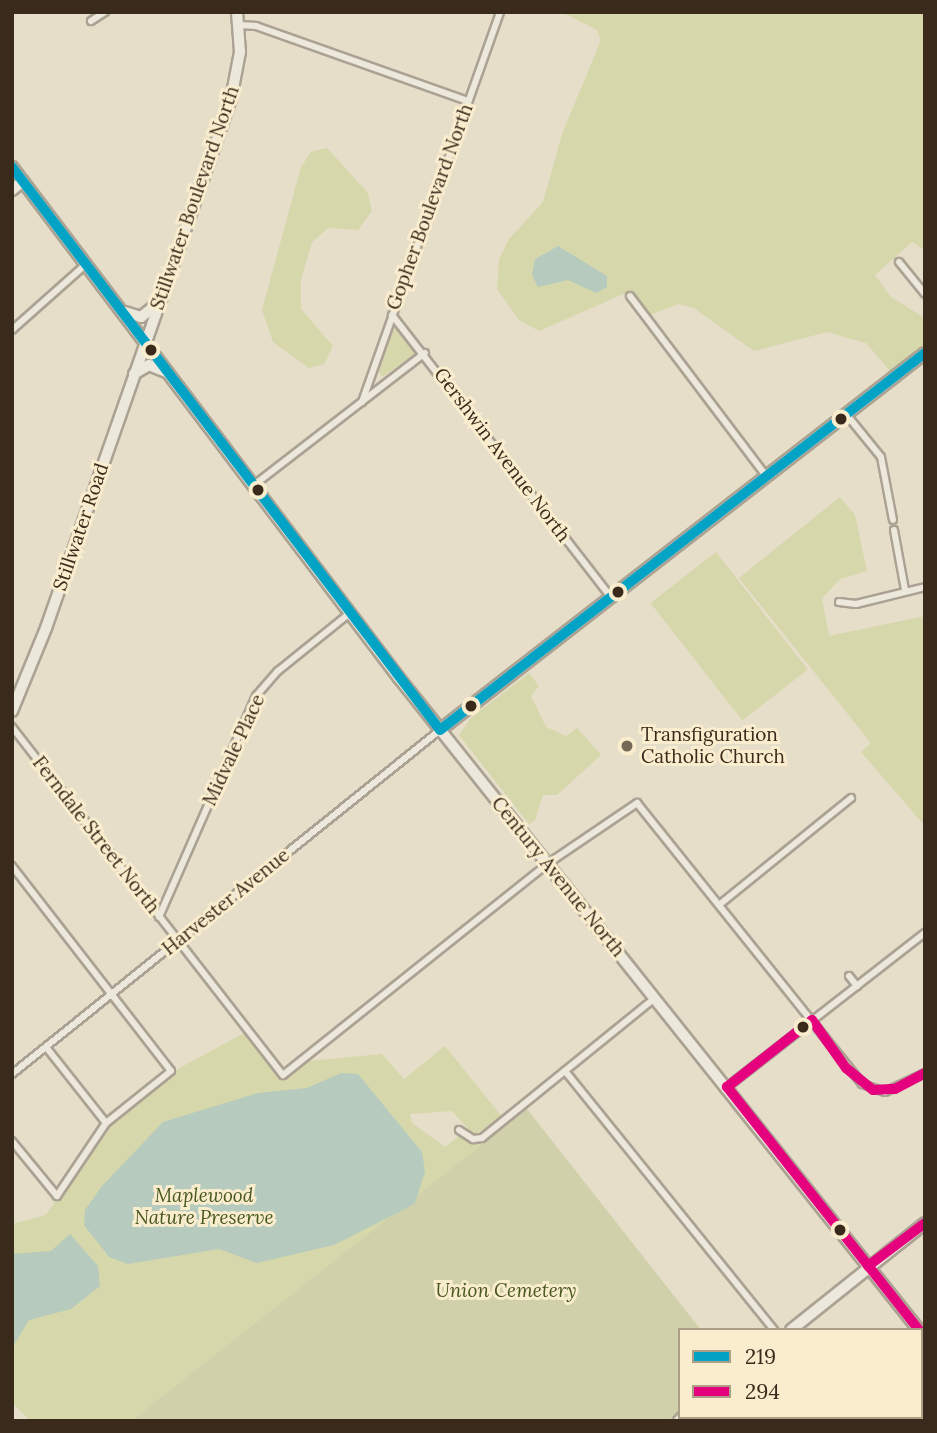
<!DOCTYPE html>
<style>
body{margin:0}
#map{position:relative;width:937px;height:1433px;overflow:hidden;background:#e6dec9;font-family:Lora,serif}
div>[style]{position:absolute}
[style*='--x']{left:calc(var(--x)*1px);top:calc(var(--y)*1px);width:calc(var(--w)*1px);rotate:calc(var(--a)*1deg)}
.green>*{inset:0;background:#d6d7aa;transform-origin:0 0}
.cemetery>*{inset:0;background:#d0d0aa}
.water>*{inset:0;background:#b6cbbe}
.roads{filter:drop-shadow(2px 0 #aba293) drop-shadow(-2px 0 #aba293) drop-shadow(0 2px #aba293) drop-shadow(0 -2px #aba293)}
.street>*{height:6px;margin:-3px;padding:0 3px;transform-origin:3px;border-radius:3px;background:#ede8dc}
.secondary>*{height:10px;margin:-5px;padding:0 5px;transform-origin:5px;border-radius:5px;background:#ede8dc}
.bus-1>*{height:10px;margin:-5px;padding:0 5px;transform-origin:5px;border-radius:5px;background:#03a3c5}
.bus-2>*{height:10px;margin:-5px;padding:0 5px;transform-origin:5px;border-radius:5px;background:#e5007d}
.dots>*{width:19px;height:19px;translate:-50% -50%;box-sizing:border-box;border:4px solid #f9edce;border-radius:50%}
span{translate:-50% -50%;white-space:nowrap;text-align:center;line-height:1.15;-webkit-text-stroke:6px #f9edce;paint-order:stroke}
.street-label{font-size:19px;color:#3a2a1b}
.poi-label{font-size:19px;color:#3a2a1b}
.left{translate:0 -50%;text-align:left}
.park-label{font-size:19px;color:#49581f;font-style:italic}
.frame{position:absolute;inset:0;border:14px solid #3a2a1b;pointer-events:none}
.legend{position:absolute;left:678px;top:1328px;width:245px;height:91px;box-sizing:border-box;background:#f9edce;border:2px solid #ad9f86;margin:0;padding:9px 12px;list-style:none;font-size:21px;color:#3a2a1b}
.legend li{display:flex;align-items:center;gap:14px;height:35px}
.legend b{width:35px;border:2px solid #ad9f86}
</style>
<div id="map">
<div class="green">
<div style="clip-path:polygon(561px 12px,925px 12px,925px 250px,912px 242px,875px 275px,891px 297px,925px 318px,925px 345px,890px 371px,866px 343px,827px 332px,754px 351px,694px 308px,679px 304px,650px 315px,630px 291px,539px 331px,519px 320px,497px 289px,499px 259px,509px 239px,543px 202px,562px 134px,601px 40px,597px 30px)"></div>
<div style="clip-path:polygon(327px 148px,368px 193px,372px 211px,358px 230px,328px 228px,312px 242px,301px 280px,301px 309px,333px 346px,324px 364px,309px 368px,273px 342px,262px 310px,301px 167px,311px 152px)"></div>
<div style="clip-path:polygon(396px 323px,418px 352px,382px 377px,377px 368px)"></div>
<div style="clip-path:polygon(840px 497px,855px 515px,867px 571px,840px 579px,822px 598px,829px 636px,925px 616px,925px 826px,861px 752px,871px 743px,739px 578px)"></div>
<div style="left:716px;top:552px;width:149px;height:83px;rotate:52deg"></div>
<div style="clip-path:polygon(529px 673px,539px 686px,531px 696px,546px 727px,566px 736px,577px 728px,601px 755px,557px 795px,543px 795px,535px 820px,529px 824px,459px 735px,471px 718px)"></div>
<div style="clip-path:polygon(246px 1032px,284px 1077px,309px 1061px,382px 1054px,404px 1079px,445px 1046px,502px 1117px,474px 1135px,452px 1111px,410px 1114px,412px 1123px,445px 1147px,459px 1136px,487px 1141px,131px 1421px,30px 1421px,12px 1402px,12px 1224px,46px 1215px,107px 1126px,176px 1070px)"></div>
</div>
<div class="cemetery">
<div style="clip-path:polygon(527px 1109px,701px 1330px,680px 1330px,680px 1414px,671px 1421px,131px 1421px)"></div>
</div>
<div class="water">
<div style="clip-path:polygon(558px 246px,607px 276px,607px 287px,596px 293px,568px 280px,538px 287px,532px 275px,535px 259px)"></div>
<div style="clip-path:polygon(341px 1073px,358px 1074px,422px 1152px,425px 1172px,415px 1203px,405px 1209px,334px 1245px,257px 1263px,219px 1249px,128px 1264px,109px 1257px,84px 1225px,85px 1210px,102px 1186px,163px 1122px,258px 1093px,307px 1088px)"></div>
<div style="clip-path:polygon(70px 1234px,98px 1266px,100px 1286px,71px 1309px,29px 1320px,12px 1348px,12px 1254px,51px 1251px)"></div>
</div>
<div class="roads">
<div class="street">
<div style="--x:91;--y:21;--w:17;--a:-33"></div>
<div style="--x:239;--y:25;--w:17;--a:3"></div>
<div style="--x:256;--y:26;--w:225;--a:19.5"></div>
<div style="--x:899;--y:262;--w:41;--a:50.9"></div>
<div style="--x:630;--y:296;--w:226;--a:52.9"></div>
<div style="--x:392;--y:315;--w:357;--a:52.2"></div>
<div style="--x:12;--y:330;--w:99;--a:-41.7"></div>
<div style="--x:362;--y:402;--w:414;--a:-70.5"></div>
<div style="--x:846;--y:414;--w:55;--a:50.9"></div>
<div style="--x:881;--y:457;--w:64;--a:79.2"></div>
<div style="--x:254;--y:485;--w:216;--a:-37.7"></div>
<div style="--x:894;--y:530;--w:61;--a:79.6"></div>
<div style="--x:839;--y:602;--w:17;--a:7"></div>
<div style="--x:856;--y:604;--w:71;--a:-13.8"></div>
<div style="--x:12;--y:727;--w:441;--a:52.1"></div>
<div style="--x:283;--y:1075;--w:338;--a:-38.6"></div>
<div style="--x:547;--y:864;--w:109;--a:-34.1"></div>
<div style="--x:637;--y:803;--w:360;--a:51.3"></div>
<div style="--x:862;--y:1084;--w:24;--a:19"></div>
<div style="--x:885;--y:1092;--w:44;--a:-25.4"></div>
<div style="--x:12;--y:866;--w:259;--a:52.2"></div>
<div style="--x:171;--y:1071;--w:83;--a:141.3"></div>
<div style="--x:106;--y:1123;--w:88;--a:123.9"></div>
<div style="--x:57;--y:1196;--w:71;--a:-129.3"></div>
<div style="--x:719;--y:905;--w:170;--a:-39"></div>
<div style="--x:159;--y:917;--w:241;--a:-66.3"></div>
<div style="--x:256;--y:696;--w:33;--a:-49"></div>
<div style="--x:278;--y:671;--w:92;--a:-38.9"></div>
<div style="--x:849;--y:976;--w:13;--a:51"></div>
<div style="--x:46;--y:1047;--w:97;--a:51.7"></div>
<div style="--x:565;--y:1071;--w:333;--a:51.1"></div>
<div style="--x:12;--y:1074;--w:549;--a:-38.79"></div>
<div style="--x:727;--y:1087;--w:251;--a:-37.9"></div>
<div style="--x:459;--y:1130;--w:17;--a:33"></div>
<div style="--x:473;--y:1139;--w:9;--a:-6"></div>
<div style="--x:482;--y:1138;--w:223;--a:-39"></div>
</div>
<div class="secondary">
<div style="--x:12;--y:167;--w:641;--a:52.86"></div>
<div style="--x:399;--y:678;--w:834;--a:51.43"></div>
<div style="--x:12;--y:190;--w:14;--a:-39"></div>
<div style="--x:125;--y:312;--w:17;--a:17"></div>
<div style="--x:141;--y:317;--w:19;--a:-39"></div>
<div style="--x:134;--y:374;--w:17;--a:-31"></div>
<div style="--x:149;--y:365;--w:18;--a:22"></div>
<div style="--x:12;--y:711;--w:90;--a:-67.7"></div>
<div style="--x:46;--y:628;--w:560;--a:-70.72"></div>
<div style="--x:231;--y:99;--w:48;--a:-79.2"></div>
<div style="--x:240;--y:52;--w:40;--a:-94.3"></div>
<div style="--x:440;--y:730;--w:614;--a:-37.86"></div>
<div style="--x:791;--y:1330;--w:171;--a:-38.6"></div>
<div style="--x:679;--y:1421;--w:6;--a:-45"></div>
</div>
</div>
<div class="bus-1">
<div style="--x:12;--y:167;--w:707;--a:52.76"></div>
<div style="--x:440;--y:730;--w:614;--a:-37.86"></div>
</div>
<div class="bus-2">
<div style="--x:868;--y:1266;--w:71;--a:-37"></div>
<div style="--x:919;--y:1330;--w:310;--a:-128.3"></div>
<div style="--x:727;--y:1087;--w:108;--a:-38.2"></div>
<div style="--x:812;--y:1020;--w:59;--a:54.7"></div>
<div style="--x:846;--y:1068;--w:35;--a:39"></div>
<div style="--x:873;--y:1090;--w:22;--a:-3"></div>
<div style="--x:895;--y:1089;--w:34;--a:-28"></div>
</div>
<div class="dots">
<div style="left:151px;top:350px;background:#3a2a1b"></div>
<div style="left:841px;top:419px;background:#3a2a1b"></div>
<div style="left:258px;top:490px;background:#3a2a1b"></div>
<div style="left:618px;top:592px;background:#3a2a1b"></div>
<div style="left:471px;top:706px;background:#3a2a1b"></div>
<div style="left:627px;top:746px;background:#766958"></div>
<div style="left:803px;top:1027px;background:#3a2a1b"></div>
<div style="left:840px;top:1230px;background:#3a2a1b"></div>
</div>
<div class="street-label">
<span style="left:195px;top:198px;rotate:-71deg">Stillwater Boulevard North</span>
<span style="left:430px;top:207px;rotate:-70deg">Gopher Boulevard North</span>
<span style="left:502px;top:455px;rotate:53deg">Gershwin Avenue North</span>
<span style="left:81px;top:527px;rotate:-71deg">Stillwater Road</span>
<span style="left:234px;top:750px;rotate:-65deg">Midvale Place</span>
<span style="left:96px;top:835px;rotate:52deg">Ferndale Street North</span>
<span style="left:558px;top:877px;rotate:51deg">Century Avenue North</span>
<span style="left:226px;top:902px;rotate:-39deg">Harvester Avenue</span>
</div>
<div class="poi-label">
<span class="left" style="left:641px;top:746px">Transfiguration<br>Catholic Church</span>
</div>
<div class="park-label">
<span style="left:204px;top:1207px">Maplewood<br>Nature Preserve</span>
<span style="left:506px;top:1291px">Union Cemetery</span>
</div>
<div class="frame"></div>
<ul class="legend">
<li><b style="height:9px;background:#03a3c5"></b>219</li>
<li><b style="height:9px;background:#e5007d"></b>294</li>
</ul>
</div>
